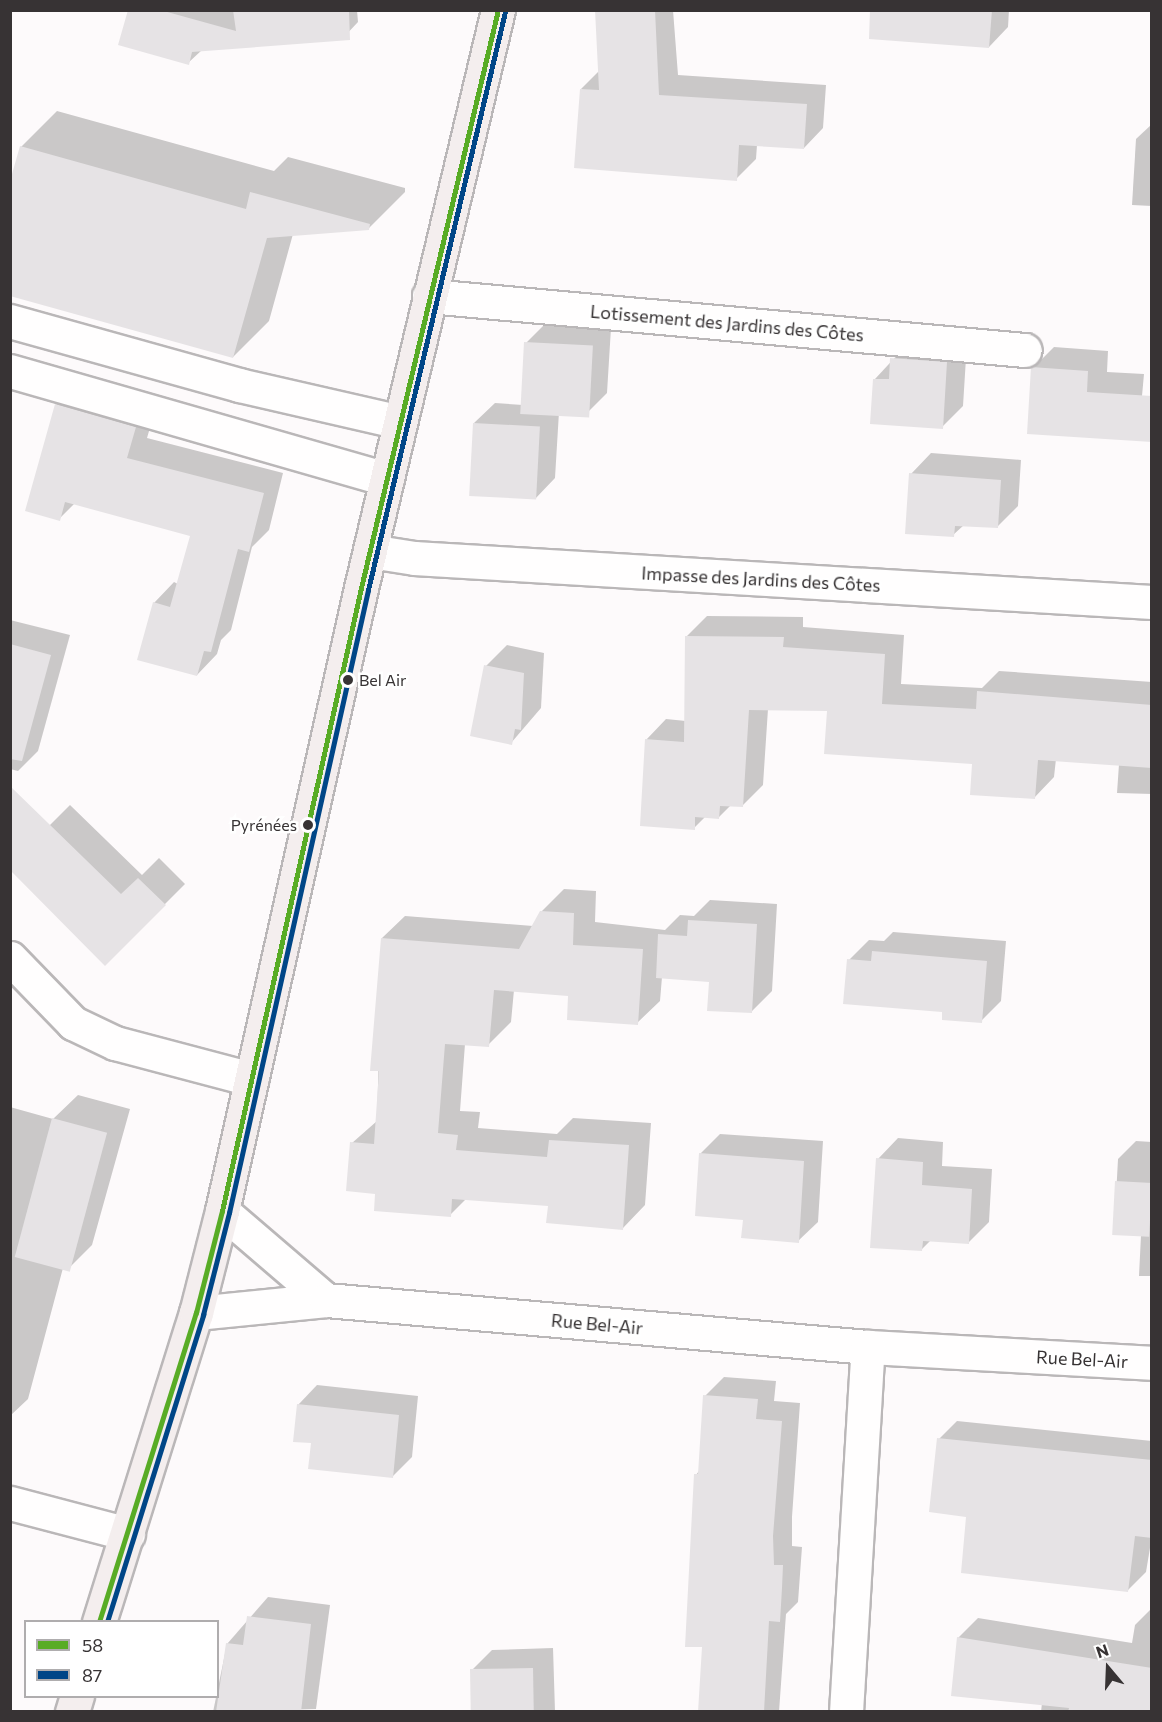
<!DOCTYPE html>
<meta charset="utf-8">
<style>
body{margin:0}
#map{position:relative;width:1162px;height:1722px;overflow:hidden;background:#fdfafb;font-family:Commissioner,sans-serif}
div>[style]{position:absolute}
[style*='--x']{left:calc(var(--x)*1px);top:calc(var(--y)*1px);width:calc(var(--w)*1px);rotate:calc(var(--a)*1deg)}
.shadow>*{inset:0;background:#0003}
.building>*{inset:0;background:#e6e3e5;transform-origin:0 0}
.roads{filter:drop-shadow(2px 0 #bab7b8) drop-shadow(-2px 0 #bab7b8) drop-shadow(0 2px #bab7b8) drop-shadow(0 -2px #bab7b8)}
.minor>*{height:33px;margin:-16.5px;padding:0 16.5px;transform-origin:16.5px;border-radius:16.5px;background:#fffefe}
.major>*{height:33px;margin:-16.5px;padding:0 16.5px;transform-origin:16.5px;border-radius:16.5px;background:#f4eeee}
.bus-1>*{height:4.5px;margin:-2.25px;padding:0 2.25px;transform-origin:2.25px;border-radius:2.25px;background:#58ac25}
.bus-2>*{height:4.5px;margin:-2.25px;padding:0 2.25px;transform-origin:2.25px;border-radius:2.25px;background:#004687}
.dots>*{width:16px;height:16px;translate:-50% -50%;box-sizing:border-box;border:3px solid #fff;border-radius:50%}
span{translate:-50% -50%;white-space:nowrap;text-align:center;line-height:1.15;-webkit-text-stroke:5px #fff;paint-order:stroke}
.bus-label{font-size:16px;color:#373334}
.left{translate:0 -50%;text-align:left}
.right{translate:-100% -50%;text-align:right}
.street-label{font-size:18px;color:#373334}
.frame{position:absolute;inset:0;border:12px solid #373334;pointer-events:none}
.legend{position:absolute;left:24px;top:1620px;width:195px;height:78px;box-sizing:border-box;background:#fff;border:2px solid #afadae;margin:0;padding:8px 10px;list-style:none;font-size:18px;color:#373334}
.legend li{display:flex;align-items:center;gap:12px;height:30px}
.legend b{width:30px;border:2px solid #afadae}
.north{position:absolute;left:1078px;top:1638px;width:60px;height:60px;-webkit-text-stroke:4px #fff;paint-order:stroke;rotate:341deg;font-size:16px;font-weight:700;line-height:24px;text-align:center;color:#373334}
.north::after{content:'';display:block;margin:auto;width:21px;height:27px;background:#373334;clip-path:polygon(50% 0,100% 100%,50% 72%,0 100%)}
</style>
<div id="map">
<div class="shadow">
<div style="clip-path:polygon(130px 10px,357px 10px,358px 22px,342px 39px,202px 50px,188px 63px)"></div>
<div style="clip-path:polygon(597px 10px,673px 10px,678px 75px,826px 85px,823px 128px,804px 148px,757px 145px,756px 159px,736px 179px,581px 89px,599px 71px)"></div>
<div style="clip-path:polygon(885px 10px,1009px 10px,1008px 27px,989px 47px)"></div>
<div style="clip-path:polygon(57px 111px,274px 171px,288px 157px,405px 188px,405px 192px,369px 228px,293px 234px,269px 321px,233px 357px,21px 147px)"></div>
<div style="clip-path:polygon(1152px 124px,1152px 206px,1132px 205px,1136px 139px)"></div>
<div style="clip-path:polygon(545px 324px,611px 328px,607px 393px,588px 412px,559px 412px,555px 478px,535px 499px,474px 423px,495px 403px,523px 405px,526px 343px)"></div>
<div style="clip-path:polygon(913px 338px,967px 342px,963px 406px,942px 427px,875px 379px)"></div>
<div style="clip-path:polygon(1054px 347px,1108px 351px,1107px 372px,1144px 374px,1140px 418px,1033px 368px)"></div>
<div style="clip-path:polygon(76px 384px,156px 407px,147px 438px,283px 473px,269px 530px,252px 547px,231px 630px,221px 640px,217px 654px,197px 675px,154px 603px,174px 582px,178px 584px,192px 535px,75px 503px,59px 519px,56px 405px)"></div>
<div style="clip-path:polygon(931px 453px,1021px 460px,1018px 506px,997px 527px,964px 525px,953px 535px,911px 474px)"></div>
<div style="clip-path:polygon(707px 616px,803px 617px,803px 627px,904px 635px,901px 684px,982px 688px,999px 671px,1152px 682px,1152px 794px,1117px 793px,1119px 764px,1056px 759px,1054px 777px,1034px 798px,974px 762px,828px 710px,768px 709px,763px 785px,742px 806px,731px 805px,719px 817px,706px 816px,694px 828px,646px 740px,666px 719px,686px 721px,687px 636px)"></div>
<div style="clip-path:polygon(10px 620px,70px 635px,38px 751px,18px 771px,10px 769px)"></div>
<div style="clip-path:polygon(507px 645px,544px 653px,541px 708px,511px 743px,486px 666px)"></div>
<div style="clip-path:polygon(70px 805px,142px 875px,159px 858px,185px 884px,105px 964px,22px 853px)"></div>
<div style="clip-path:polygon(564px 889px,596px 891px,595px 922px,665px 930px,680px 915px,694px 916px,710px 900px,777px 904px,772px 991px,751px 1012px,711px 980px,662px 977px,660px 1001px,637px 1023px,570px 995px,514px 990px,511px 1022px,488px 1045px,465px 1044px,460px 1111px,480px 1112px,478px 1128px,557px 1134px,573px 1118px,651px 1123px,645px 1205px,623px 1228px,550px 1204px,467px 1198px,450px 1215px,376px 1193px,352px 1143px,377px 1121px,382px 938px,405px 916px,533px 926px,541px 912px)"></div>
<div style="clip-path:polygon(893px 932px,1006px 941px,1001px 1001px,981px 1021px,944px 1011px,849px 960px,869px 940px,884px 941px)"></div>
<div style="clip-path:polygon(78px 1095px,130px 1109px,92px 1245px,68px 1269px,63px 1268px,28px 1399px,10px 1416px,10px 1107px,53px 1119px)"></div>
<div style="clip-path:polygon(720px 1134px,823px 1141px,818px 1222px,798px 1241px,700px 1154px)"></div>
<div style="clip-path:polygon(898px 1138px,943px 1142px,942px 1166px,992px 1169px,989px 1222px,968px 1243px,931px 1240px,921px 1250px,878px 1159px)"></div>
<div style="clip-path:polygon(1136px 1141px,1152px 1142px,1152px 1276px,1139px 1276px,1141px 1235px,1114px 1233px,1118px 1159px)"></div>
<div style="clip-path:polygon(724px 1377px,776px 1381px,774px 1401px,800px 1403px,792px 1517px,792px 1546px,802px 1547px,798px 1602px,786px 1614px,779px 1712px,699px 1712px,703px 1646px,696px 1475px,699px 1471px,705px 1396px)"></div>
<div style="clip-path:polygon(317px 1385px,418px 1396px,412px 1457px,393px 1476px,313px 1442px,298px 1405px)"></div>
<div style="clip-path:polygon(957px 1421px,1152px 1441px,1152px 1536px,1146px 1572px,1128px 1590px,968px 1516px,939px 1439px)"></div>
<div style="clip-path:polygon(268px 1597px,330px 1605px,316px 1709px,213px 1712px,227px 1644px)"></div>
<div style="clip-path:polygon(1152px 1608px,1152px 1712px,1041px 1712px,1042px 1703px,958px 1638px,978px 1618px,1132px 1643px,1135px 1625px)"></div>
<div style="clip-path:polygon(553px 1648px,555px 1712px,473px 1712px,471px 1671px,492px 1650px)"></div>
</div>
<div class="building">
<div style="clip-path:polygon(128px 10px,160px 10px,236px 31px,233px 10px,349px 10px,350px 40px,192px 52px,189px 65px,118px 45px)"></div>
<div style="clip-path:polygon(595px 10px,655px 10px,659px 95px,807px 104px,804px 149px,739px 145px,737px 181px,574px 168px,580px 89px,599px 90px)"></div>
<div style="clip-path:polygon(870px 10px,992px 10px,989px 48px,869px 39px)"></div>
<div style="clip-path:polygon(20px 146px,246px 209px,250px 192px,370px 224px,369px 230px,267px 238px,233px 358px,10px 296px,10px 181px)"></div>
<div style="left:524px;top:342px;width:69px;height:72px;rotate:3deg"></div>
<div style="clip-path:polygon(890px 358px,947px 362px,943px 429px,870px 424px,873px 379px,889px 379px)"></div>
<div style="clip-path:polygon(1031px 367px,1088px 371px,1087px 392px,1152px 396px,1152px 442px,1027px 434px)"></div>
<div style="clip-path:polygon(55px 404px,136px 427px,127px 458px,264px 493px,249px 552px,238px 549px,211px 652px,204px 651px,197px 676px,137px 660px,153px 602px,170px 607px,190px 536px,65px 502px,60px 521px,25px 511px)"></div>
<div style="left:473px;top:423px;width:67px;height:73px;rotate:3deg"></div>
<div style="clip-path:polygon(909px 473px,1001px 480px,998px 528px,955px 526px,954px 537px,905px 534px)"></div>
<div style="clip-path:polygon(685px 636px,784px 637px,783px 647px,885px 654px,882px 704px,976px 709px,977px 691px,1152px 705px,1152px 768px,1038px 760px,1035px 799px,970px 795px,972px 764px,824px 754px,827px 711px,749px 710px,743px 807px,720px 806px,719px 819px,695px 817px,695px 830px,640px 826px,645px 739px,684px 742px)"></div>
<div style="clip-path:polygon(10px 644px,51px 655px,22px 761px,10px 759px)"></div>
<div style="clip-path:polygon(484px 665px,524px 673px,521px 730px,515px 729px,512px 745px,470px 736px)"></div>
<div style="clip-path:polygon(10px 786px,121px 894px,138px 878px,166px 905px,105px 966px,10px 870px)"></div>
<div style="clip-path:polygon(540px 911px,574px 913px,573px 945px,643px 949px,638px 1025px,567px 1020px,568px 996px,494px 990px,489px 1047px,445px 1044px,438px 1133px,458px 1135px,456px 1150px,547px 1157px,549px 1140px,629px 1145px,623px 1230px,546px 1223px,548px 1206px,452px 1199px,451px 1217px,374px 1211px,375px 1194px,346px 1191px,350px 1142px,374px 1144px,379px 1071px,370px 1071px,381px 938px,519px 949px)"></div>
<div style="clip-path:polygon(688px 920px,757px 924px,752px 1013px,707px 1011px,709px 982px,656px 978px,658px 934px,687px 936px)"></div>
<div style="clip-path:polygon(872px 951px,987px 961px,982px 1023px,942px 1020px,942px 1012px,843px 1004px,847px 959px,871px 961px)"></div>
<div style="left:52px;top:1118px;width:57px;height:144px;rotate:15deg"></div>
<div style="clip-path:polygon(699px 1153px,804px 1161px,799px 1243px,741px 1238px,743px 1220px,695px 1216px)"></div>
<div style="clip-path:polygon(876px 1158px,923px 1162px,922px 1185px,972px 1189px,969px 1244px,923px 1241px,922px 1251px,870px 1248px)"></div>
<div style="left:1115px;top:1181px;width:37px;height:54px;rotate:3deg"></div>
<div style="clip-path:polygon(703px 1395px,758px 1399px,756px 1419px,782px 1421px,773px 1536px,774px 1565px,783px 1565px,782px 1588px,780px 1622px,769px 1621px,764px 1712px,698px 1712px,702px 1647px,685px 1647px,694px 1474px,698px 1474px)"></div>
<div style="clip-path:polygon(297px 1404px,399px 1415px,393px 1478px,308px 1469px,311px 1443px,293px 1442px)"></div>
<div style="clip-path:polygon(937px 1438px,1152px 1460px,1152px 1538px,1135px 1536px,1128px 1592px,961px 1573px,966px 1517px,929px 1512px)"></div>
<div style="clip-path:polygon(247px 1616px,311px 1624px,301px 1712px,216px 1712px,226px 1643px,243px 1645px)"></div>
<div style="clip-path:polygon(957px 1637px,1152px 1668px,1152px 1712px,1068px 1712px,1069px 1708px,951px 1696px)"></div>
<div style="left:533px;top:1668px;width:44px;height:63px;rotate:89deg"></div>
</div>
<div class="roads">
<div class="minor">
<div style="--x:429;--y:296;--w:598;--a:5.18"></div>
<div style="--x:10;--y:321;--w:238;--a:15.6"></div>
<div style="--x:239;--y:385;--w:165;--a:12.9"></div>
<div style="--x:10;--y:371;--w:392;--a:16"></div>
<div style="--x:370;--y:551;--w:45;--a:9"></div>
<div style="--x:414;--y:558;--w:739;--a:3.41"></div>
<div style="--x:10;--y:958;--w:91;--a:45.9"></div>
<div style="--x:73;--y:1023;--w:47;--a:25.5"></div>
<div style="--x:115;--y:1043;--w:141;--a:14.8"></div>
<div style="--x:222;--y:1211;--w:137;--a:40.6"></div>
<div style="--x:196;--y:1313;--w:131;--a:-5.7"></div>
<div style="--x:326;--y:1300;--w:544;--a:4.96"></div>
<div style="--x:868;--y:1347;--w:284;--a:3.2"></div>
<div style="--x:10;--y:1503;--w:122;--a:14.7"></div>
<div style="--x:846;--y:1712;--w:366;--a:-86.6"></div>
</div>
<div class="major">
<div style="--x:99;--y:1622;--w:324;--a:-72.6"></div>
<div style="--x:196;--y:1313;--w:105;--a:-75.7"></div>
<div style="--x:222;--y:1211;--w:638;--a:-77.42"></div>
<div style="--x:361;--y:588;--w:594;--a:-76.67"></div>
<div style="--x:72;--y:1712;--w:17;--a:-73"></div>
</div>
</div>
<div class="bus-1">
<div style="--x:99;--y:1622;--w:324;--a:-72.6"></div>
<div style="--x:196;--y:1313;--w:105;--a:-75.7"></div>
<div style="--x:222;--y:1211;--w:638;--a:-77.42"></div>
<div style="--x:361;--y:588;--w:594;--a:-76.67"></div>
</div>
<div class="bus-2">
<div style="--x:107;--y:1622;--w:322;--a:-72.6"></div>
<div style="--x:203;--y:1315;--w:105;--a:-75.7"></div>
<div style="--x:229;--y:1213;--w:638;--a:-77.42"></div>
<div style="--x:368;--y:590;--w:594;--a:-76.67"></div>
</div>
<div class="dots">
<div style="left:348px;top:680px;background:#373334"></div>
<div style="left:308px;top:825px;background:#373334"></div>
</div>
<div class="bus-label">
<span class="left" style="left:359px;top:680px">Bel Air</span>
<span class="right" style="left:297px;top:825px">Pyrénées</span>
</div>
<div class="street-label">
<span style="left:727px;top:323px;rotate:5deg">Lotissement des Jardins des Côtes</span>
<span style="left:761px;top:579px;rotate:3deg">Impasse des Jardins des Côtes</span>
<span style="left:597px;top:1324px;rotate:5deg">Rue Bel-Air</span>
<span style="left:1082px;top:1359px;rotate:3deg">Rue Bel-Air</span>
</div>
<div class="frame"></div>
<ul class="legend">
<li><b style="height:8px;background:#58ac25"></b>58</li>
<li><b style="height:8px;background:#004687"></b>87</li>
</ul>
<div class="north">N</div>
</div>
